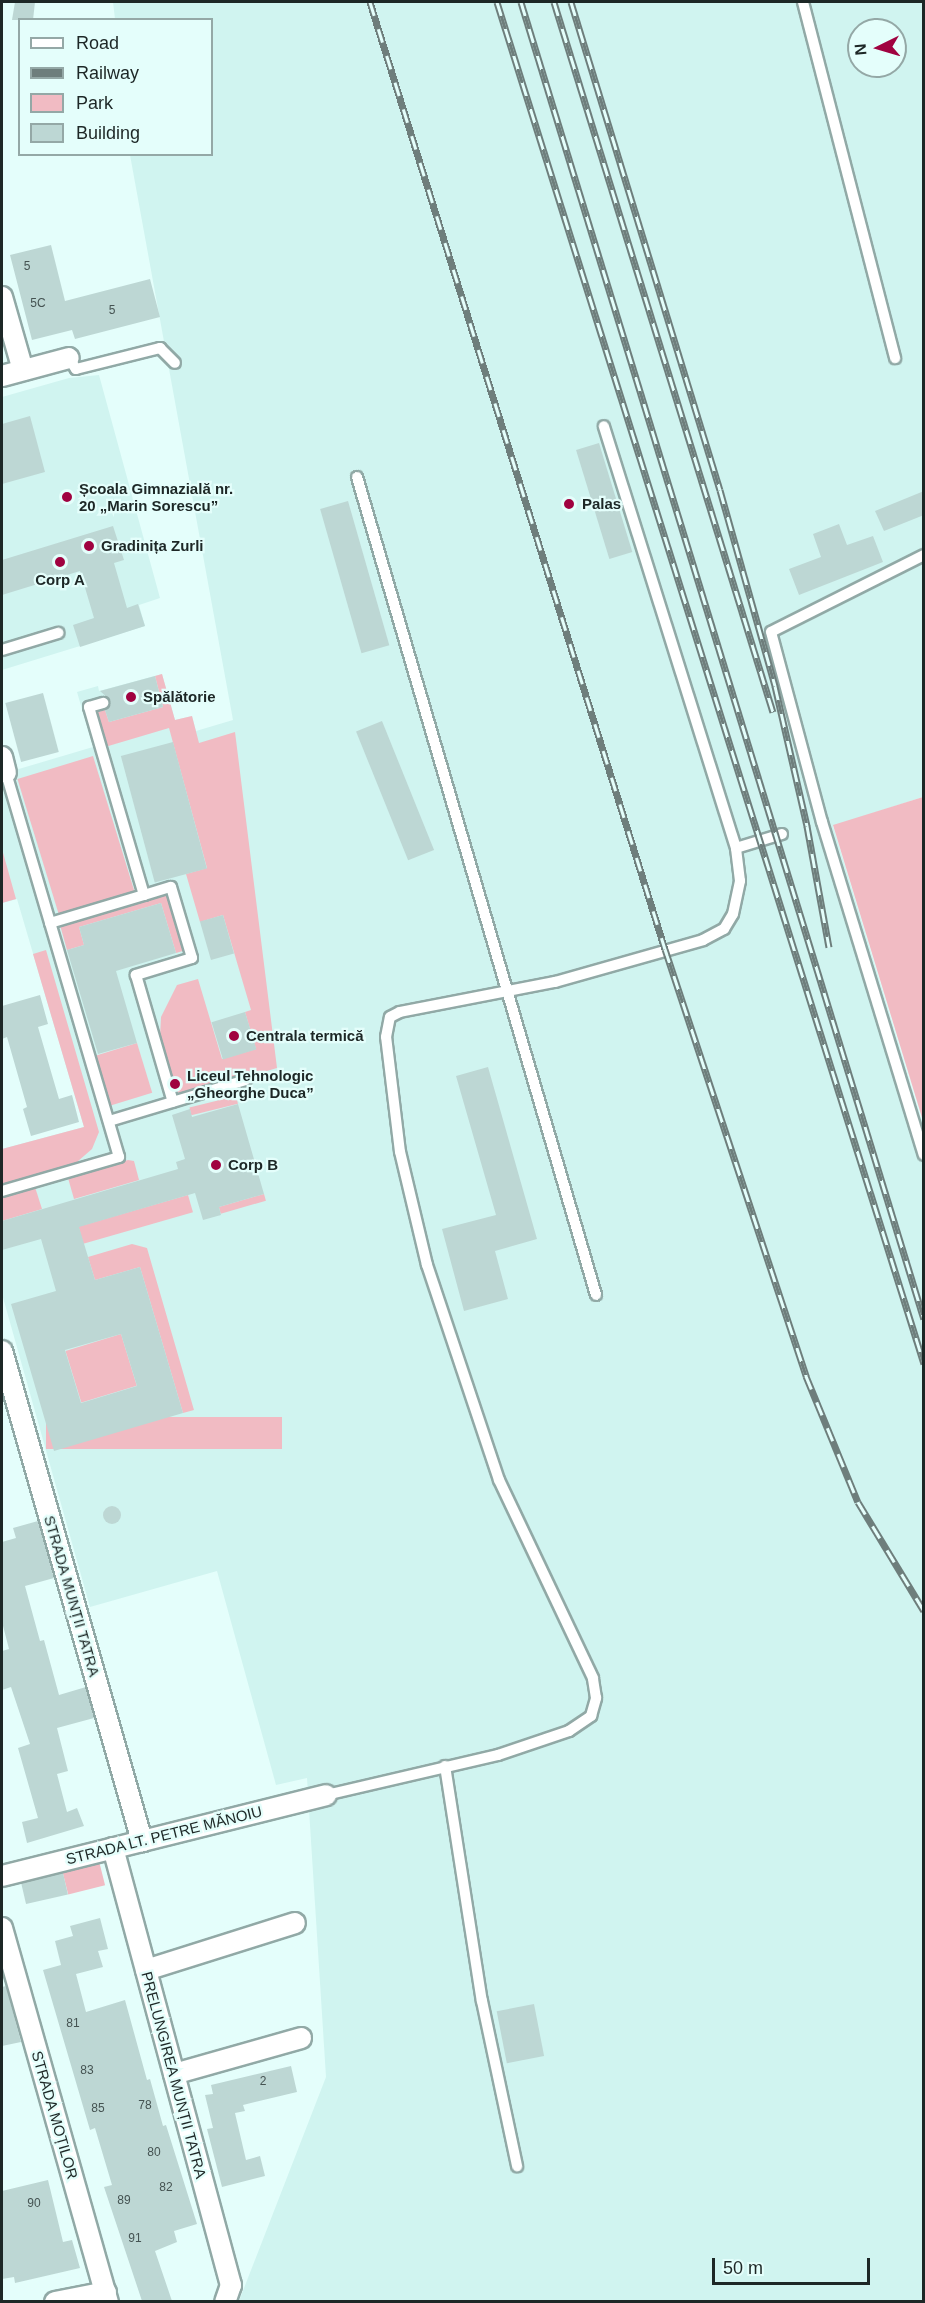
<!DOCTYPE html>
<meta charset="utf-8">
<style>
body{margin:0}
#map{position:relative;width:925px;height:2303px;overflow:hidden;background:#e4fefb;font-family:Arial,sans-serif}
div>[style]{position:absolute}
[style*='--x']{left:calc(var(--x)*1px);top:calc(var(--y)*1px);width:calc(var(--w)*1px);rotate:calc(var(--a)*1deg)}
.built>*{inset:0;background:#d0f4f0}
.green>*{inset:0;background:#f1bbc3;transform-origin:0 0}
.building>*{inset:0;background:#bdd7d4;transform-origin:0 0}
.round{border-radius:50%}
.roads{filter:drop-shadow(2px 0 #91a9a6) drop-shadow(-2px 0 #91a9a6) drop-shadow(0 2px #91a9a6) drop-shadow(0 -2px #91a9a6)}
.lane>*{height:10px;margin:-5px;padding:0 5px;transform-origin:5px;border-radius:5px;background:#fff}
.street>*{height:20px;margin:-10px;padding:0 10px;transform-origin:10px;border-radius:10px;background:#fff}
.rail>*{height:7px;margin-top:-3.5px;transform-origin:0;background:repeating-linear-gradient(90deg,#e4fefb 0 14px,#6e7e7c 0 28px);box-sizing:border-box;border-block:2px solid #6e7e7c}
.dots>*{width:16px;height:16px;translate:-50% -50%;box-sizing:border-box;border:3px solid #e4fefb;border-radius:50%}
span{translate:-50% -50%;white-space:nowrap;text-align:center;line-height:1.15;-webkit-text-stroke:4.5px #e4fefb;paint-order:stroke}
.number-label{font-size:12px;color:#455352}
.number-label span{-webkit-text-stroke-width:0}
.poi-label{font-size:15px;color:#1d2726;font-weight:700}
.left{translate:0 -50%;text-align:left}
.street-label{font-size:15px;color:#1d2726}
.frame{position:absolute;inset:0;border:3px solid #1d2726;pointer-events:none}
.legend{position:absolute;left:18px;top:18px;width:195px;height:138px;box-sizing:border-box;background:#e4fefb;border:2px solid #94a8a6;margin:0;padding:8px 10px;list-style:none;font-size:18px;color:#1d2726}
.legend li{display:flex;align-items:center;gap:12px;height:30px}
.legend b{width:30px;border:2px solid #94a8a6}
.north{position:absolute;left:847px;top:18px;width:60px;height:60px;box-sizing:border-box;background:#e4fefb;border:2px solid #94a8a6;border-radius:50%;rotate:265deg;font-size:16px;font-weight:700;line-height:24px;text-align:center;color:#1d2726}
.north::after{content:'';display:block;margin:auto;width:21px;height:27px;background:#a00240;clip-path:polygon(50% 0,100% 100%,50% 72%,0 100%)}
.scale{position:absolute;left:712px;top:2258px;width:158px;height:27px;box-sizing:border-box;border:3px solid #1d2726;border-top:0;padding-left:8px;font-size:18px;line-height:21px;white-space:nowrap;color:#1d2726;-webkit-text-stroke:4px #e4fefb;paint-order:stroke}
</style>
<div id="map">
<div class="built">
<div style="clip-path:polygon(evenodd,113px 2px,923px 2px,923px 797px,833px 826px,923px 1125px,923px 2301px,239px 2301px,326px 2077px,307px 1778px,276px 1785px,217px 1571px,90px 1607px,2px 1294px,2px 1149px,84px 1127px,17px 899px,2px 903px,2px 774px,93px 747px,77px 692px,98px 686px,99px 691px,162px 674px,175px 720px,192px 716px,196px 731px,233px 720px,130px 155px,212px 154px,212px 20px,115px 19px,113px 2px,859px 30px,895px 30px,895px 66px,859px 66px,859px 30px)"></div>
<div style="clip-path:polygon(99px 375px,160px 598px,139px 605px,145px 626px,2px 670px,2px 397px,69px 378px)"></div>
</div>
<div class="green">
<div style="clip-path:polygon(162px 674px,175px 720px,192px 716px,199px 743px,235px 732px,277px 1068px,178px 1097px,160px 1037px,161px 1017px,177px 985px,198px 979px,222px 1059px,256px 1049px,245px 1012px,251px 1010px,223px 915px,200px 922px,186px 874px,207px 868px,169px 728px,105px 747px,95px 713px,105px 710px,109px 722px,163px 707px,155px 676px)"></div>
<div style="left:93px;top:756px;width:141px;height:79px;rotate:73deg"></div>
<div style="clip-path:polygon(923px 797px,924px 797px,923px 1121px,833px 825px)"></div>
<div style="clip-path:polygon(2px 849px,16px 899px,2px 903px)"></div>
<div style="clip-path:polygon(170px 893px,186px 950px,176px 953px,161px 903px,79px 927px,84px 945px,67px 950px,60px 925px)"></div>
<div style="clip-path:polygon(46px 950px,99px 1132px,92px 1149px,77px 1162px,2px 1184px,2px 1149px,84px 1127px,33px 954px)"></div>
<div style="left:137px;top:1043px;width:52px;height:46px;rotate:73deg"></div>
<div style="left:236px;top:1096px;width:8px;height:48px;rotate:76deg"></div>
<div style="clip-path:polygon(128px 1160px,134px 1161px,139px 1180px,74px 1199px,68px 1178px)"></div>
<div style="clip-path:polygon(35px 1187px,42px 1209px,2px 1221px,2px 1197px)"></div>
<div style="left:264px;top:1194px;width:7px;height:47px;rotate:74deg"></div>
<div style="left:188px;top:1195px;width:18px;height:114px;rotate:74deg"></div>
<div style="clip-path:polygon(132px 1244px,147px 1248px,194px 1410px,183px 1413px,140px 1267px,95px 1280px,88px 1257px)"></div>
<div style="left:121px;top:1334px;width:54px;height:58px;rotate:73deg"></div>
<div style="left:282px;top:1417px;width:32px;height:236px;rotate:90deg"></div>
<div style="left:99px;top:1861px;width:25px;height:38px;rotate:76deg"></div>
</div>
<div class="building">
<div style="clip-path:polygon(15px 2px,35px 2px,33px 20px,12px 20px)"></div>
<div style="clip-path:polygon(51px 245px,65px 301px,150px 279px,160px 317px,75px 339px,72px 330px,32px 340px,10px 255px)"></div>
<div style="clip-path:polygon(30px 416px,45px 472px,2px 484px,2px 424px)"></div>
<div style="left:599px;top:443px;width:114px;height:24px;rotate:73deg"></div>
<div style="clip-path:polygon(924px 491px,924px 515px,884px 531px,875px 511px)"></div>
<div style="left:348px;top:501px;width:150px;height:29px;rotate:74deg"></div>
<div style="clip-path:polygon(839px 524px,847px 545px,873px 536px,883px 562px,799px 595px,789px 569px,821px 557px,813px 534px)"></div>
<div style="clip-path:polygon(113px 526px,124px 560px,114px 563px,127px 608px,138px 604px,145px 626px,80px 647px,73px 625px,94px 618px,80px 571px,2px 595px,2px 560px)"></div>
<div style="clip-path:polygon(155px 676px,163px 707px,109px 722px,105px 710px,110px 700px,100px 691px)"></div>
<div style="left:43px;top:693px;width:61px;height:39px;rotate:75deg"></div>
<div style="left:382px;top:721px;width:139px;height:28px;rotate:68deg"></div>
<div style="left:173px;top:742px;width:131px;height:54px;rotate:75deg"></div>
<div style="clip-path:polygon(161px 903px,176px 953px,116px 971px,137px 1043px,98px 1054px,67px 950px,84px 945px,79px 927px)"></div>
<div style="left:223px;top:915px;width:40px;height:24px;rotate:74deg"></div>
<div style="clip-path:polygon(40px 995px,48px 1024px,38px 1027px,59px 1099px,72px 1095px,79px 1122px,31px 1136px,23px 1109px,27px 1107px,7px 1037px,2px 1039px,2px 1006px)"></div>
<div style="left:245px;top:1012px;width:39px;height:35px;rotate:73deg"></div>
<div style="clip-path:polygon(488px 1067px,537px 1239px,495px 1251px,508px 1299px,464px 1311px,442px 1229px,496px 1215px,456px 1076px)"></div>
<div style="clip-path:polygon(evenodd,238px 1104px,264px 1194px,219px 1207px,221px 1215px,203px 1220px,195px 1193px,79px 1227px,95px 1280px,140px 1267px,183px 1413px,54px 1451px,11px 1304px,56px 1291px,41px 1239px,2px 1250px,2px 1221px,178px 1169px,176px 1162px,185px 1159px,172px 1115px,190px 1109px,192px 1117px,238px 1104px,121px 1334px,137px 1386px,81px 1403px,65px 1350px,121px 1334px)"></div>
<div class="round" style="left:103px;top:1506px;width:18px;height:18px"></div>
<div style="clip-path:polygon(38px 1521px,54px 1578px,25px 1586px,40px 1641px,44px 1640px,59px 1695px,86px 1687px,94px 1718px,57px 1728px,68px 1771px,57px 1774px,67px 1812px,77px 1808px,84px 1826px,27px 1843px,22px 1822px,38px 1818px,18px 1748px,30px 1744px,11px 1687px,2px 1690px,2px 1651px,9px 1649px,2px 1622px,2px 1542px,16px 1538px,13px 1528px)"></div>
<div style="left:63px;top:1873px;width:22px;height:43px;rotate:77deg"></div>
<div style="clip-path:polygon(100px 1918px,108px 1949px,98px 1951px,103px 1967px,76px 1974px,86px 2012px,125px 2000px,147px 2080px,150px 2079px,163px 2126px,166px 2125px,197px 2224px,174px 2231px,177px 2242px,155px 2251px,172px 2301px,142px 2301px,104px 2187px,112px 2185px,95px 2128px,90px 2130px,43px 1970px,61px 1965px,55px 1941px,73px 1936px,70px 1926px)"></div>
<div style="clip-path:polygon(6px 1986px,21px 2042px,2px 2046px,2px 1987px)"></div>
<div style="left:534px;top:2004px;width:53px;height:38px;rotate:79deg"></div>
<div style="clip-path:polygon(291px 2066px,297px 2092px,243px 2105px,245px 2111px,235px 2113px,246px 2160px,260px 2156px,265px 2176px,222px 2187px,207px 2129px,213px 2128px,205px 2095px,213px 2094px,211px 2085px)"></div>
<div style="clip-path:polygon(48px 2180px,63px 2242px,72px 2240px,80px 2268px,15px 2283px,14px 2277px,2px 2279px,2px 2191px)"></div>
</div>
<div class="roads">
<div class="lane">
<div style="--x:803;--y:2;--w:368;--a:75.5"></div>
<div style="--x:69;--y:358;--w:13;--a:58"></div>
<div style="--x:76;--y:369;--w:87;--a:-14"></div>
<div style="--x:160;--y:348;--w:21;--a:45"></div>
<div style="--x:357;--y:477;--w:852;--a:73.71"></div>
<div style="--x:924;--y:555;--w:171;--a:153.3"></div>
<div style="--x:771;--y:632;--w:197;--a:75"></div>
<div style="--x:822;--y:822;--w:348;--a:73"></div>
<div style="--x:2;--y:650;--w:59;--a:-16.9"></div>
<div style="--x:736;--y:848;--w:48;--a:-16.9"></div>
<div style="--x:144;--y:895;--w:28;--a:-17"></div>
<div style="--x:171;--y:887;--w:74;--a:73.5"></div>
<div style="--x:192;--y:958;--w:59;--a:163.1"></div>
<div style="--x:136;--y:975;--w:132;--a:73.8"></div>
<div style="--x:50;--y:923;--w:98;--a:-16.6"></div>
<div style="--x:144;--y:895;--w:196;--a:-106.3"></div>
<div style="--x:89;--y:707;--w:15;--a:-16"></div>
<div style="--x:109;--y:1121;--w:143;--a:-16.7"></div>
<div style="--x:2;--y:1191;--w:122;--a:-16.2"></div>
<div style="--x:119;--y:1157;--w:400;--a:-106.4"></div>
<div style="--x:445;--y:1766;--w:238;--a:81.1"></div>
<div style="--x:482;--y:2001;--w:169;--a:78"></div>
<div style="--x:326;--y:1795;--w:177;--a:-13.1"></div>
<div style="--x:498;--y:1755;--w:75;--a:-18.7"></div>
<div style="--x:569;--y:1731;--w:27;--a:-34"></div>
<div style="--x:591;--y:1716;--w:19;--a:-74"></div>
<div style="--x:596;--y:1698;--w:20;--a:-99"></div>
<div style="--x:593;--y:1678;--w:219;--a:-115.4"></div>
<div style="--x:499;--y:1480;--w:227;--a:-108.5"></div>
<div style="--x:427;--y:1265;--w:116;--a:-103.4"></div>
<div style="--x:400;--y:1152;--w:116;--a:-96.9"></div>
<div style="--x:386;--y:1037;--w:20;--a:-79"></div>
<div style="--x:390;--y:1017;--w:11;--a:-27"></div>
<div style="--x:400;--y:1012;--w:158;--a:-11"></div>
<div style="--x:555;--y:982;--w:154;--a:-15.8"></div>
<div style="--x:703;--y:940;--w:24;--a:-28"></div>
<div style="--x:724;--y:929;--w:17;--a:-59"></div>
<div style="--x:733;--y:914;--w:34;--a:-78"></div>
<div style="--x:740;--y:881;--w:33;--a:-97"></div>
<div style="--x:736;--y:848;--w:442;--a:-107.4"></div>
</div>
<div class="street">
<div style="--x:2;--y:297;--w:76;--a:74"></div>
<div style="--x:2;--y:376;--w:69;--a:-15"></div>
<div style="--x:2;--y:757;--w:16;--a:76"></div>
<div style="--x:2;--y:1351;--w:510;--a:74.05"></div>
<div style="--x:113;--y:1848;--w:453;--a:74.9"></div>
<div style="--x:231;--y:2285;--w:18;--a:109"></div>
<div style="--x:2;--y:1876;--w:334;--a:-14"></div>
<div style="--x:2;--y:1928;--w:389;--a:74.2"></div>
<div style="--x:146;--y:1970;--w:156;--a:-17.5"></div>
<div style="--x:174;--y:2074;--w:132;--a:-15.8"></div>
<div style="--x:55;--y:2302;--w:52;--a:-11.1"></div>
</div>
</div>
<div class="rail">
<div style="--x:370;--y:2;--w:992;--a:72.7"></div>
<div style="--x:665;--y:949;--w:450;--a:71.7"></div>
<div style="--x:806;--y:1376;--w:136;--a:67.6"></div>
<div style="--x:858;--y:1502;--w:127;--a:58.8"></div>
<div style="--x:497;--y:2;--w:1427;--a:72.59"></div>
<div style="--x:521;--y:2;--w:1377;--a:72.99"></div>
<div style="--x:554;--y:2;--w:743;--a:72.86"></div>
<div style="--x:571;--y:2;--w:510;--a:73.02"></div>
<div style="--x:720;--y:490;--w:204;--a:74.3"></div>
<div style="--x:775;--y:686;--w:144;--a:77.1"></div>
<div style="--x:807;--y:826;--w:123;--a:79.7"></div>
</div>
<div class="dots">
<div style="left:67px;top:497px;background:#a00240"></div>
<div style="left:569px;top:504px;background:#a00240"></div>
<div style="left:89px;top:546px;background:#a00240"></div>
<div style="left:60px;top:562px;background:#a00240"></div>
<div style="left:131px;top:697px;background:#a00240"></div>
<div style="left:234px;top:1036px;background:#a00240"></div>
<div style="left:175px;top:1084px;background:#a00240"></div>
<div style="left:216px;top:1165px;background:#a00240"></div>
</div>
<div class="number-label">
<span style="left:27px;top:267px">5</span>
<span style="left:38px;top:304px">5C</span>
<span style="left:112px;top:311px">5</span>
<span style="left:73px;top:2024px">81</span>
<span style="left:87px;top:2071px">83</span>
<span style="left:263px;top:2082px">2</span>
<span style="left:145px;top:2106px">78</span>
<span style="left:98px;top:2109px">85</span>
<span style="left:154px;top:2153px">80</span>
<span style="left:166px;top:2188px">82</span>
<span style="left:124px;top:2201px">89</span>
<span style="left:34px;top:2204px">90</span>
<span style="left:135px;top:2239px">91</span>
</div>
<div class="poi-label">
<span class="left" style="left:79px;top:497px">Școala Gimnazială nr.<br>20 „Marin Sorescu”</span>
<span class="left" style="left:582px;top:504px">Palas</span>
<span class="left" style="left:101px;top:546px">Gradinița Zurli</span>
<span style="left:60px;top:580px">Corp A</span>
<span class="left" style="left:143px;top:697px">Spălătorie</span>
<span class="left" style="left:246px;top:1036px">Centrala termică</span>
<span class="left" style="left:187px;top:1084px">Liceul Tehnologic<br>„Gheorghe Duca”</span>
<span class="left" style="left:228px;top:1165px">Corp B</span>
</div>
<div class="street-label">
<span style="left:72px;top:1596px;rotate:74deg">STRADA MUNȚII TATRA</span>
<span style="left:164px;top:1835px;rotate:-14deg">STRADA LT. PETRE MĂNOIU</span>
<span style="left:174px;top:2075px;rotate:75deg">PRELUNGIREA MUNȚII TATRA</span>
<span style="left:55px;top:2115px;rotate:74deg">STRADA MOȚILOR</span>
</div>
<div class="frame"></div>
<ul class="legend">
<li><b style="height:8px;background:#fff"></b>Road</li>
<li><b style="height:8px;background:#6e7e7c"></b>Railway</li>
<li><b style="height:16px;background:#f1bbc3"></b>Park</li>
<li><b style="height:16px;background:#bdd7d4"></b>Building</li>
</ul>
<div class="north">N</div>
<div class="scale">50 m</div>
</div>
